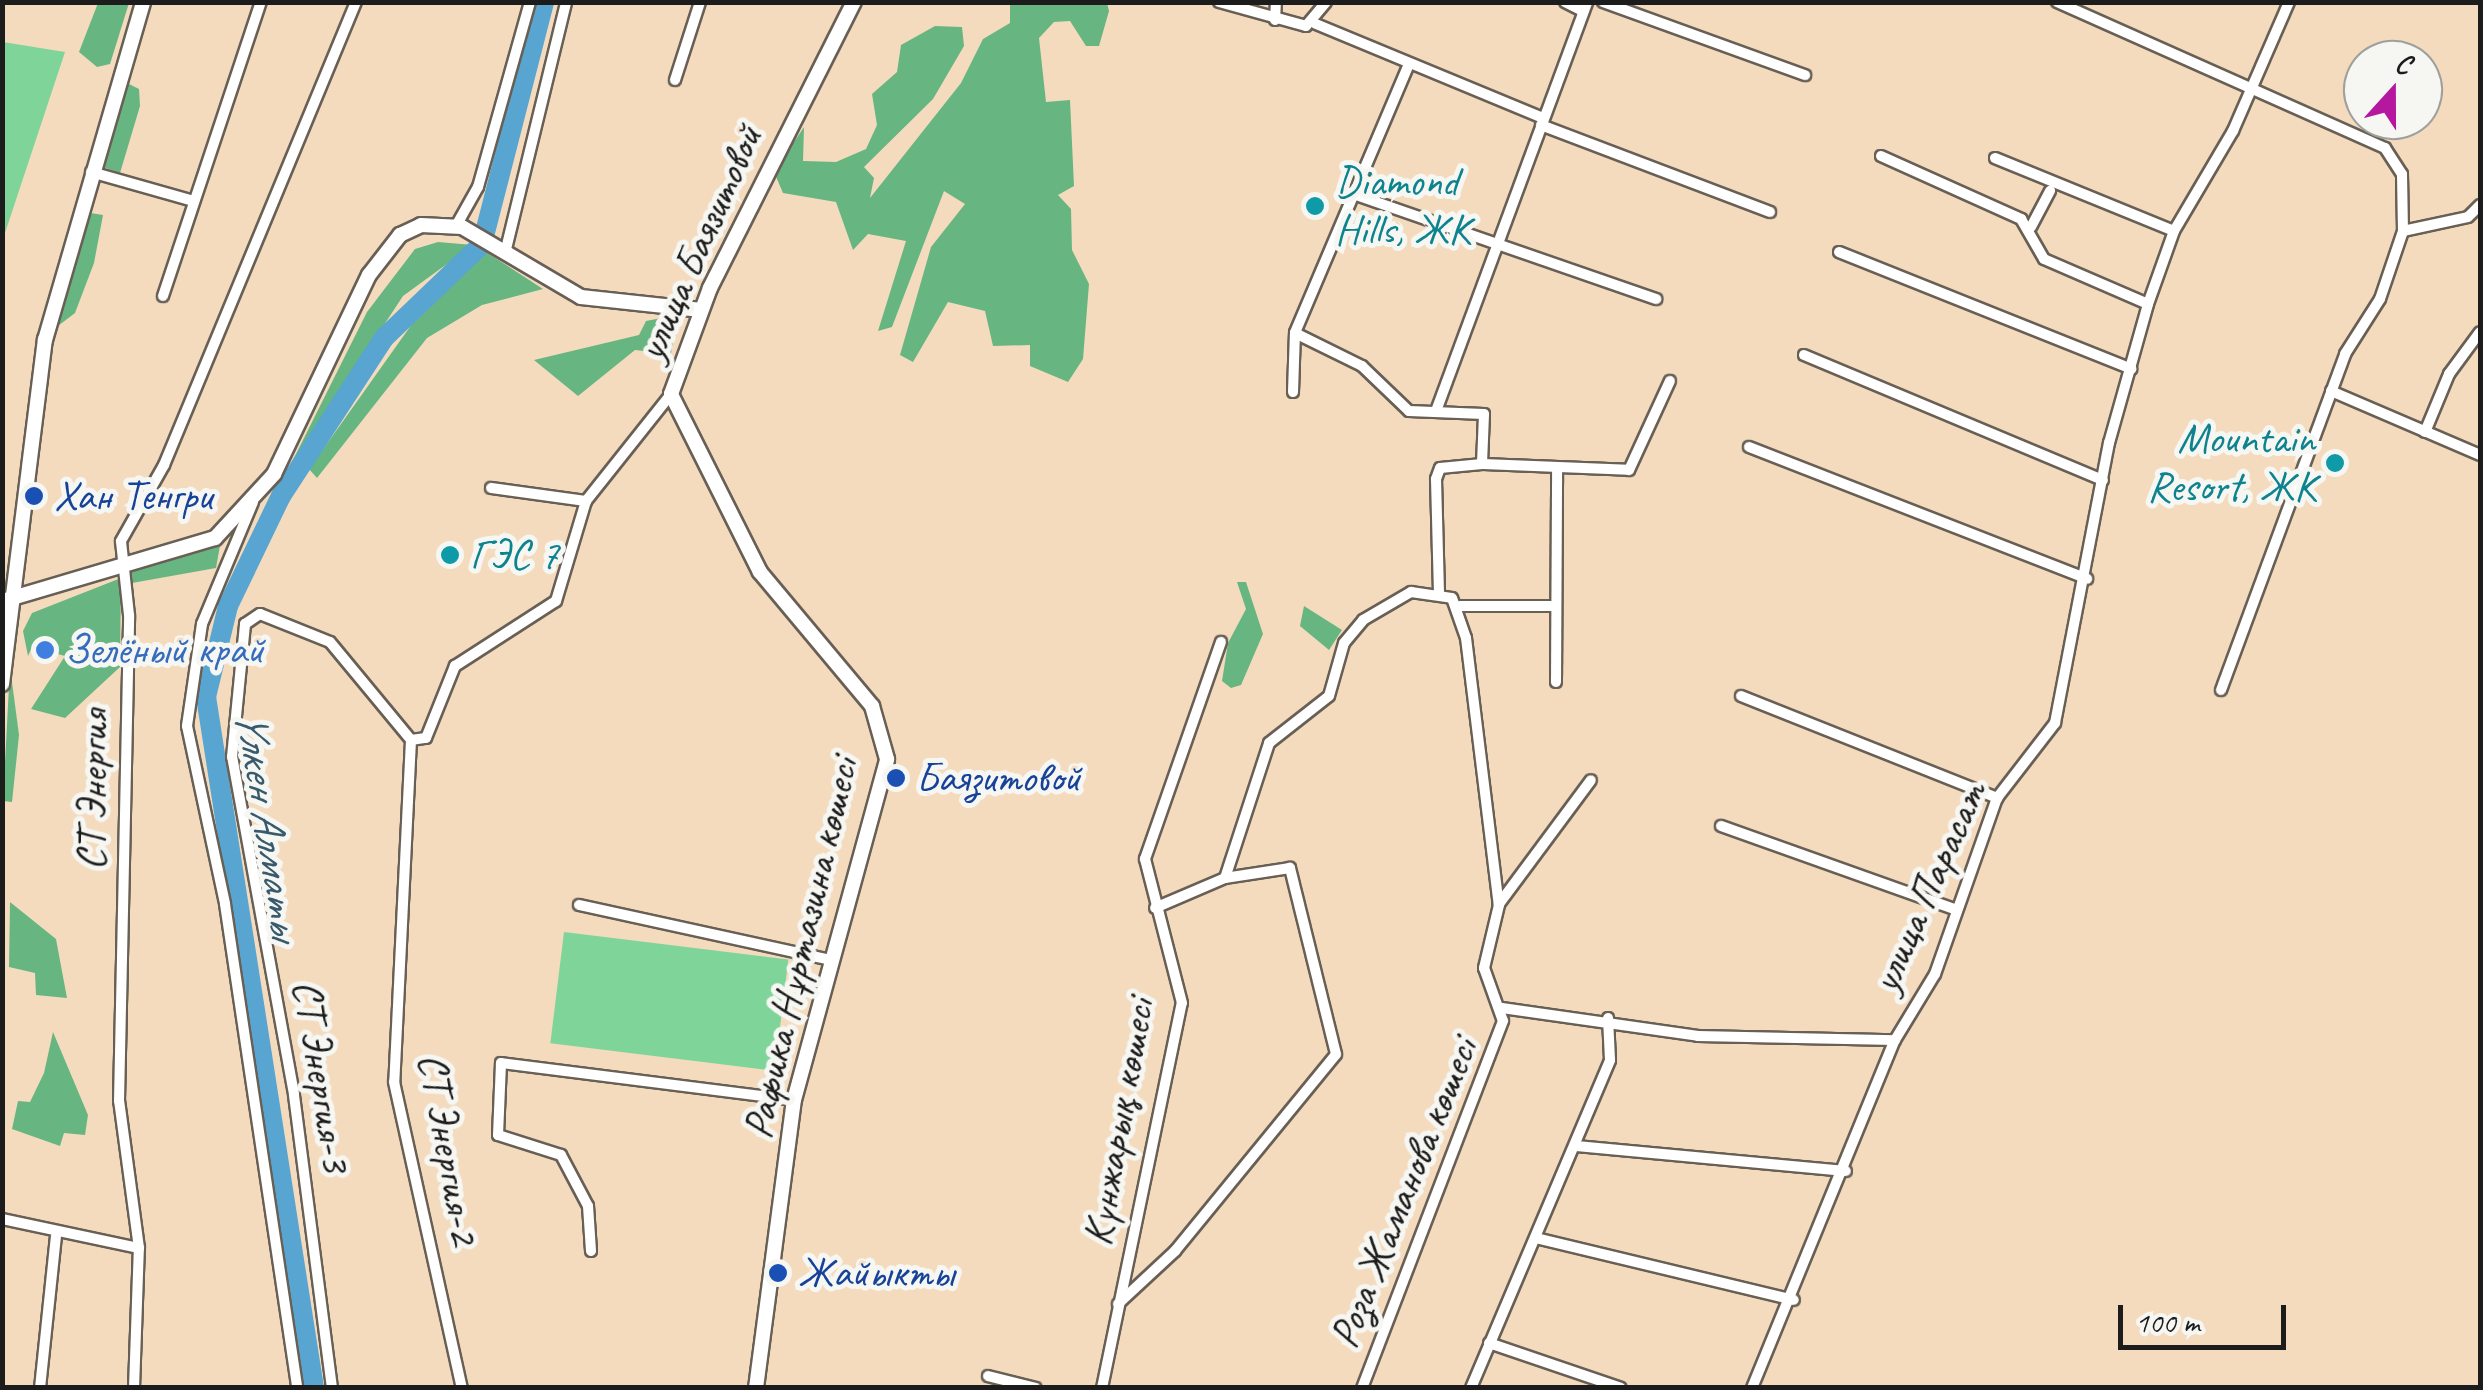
<!DOCTYPE html>
<meta charset="utf-8">
<style>
body{margin:0}
#map{position:relative;width:2483px;height:1390px;overflow:hidden;background:#f4dbbe;font-family:Caveat,sans-serif}
div>[style]{position:absolute}
[style*='--x']{left:calc(var(--x)*1px);top:calc(var(--y)*1px);width:calc(var(--w)*1px);rotate:calc(var(--a)*1deg)}
.green>*{inset:0;background:#7fd599;transform-origin:0 0}
.forest>*{inset:0;background:#67b681}
.river>*{height:20px;margin:-10px;padding:0 10px;transform-origin:10px;border-radius:10px;background:#57a5d0}
.roads{filter:drop-shadow(2px 0 #685f55) drop-shadow(-2px 0 #685f55) drop-shadow(0 2px #685f55) drop-shadow(0 -2px #685f55)}
.street>*{height:10px;margin:-5px;padding:0 5px;transform-origin:5px;border-radius:5px;background:#fff}
.secondary>*{height:14px;margin:-7px;padding:0 7px;transform-origin:7px;border-radius:7px;background:#fff}
.dots>*{width:28px;height:28px;translate:-50% -50%;box-sizing:border-box;border:5px solid #f6f6f2;border-radius:50%}
span{translate:-50% -50%;white-space:nowrap;text-align:center;line-height:1.15;-webkit-text-stroke:10px #f6f6f2;paint-order:stroke}
.culture-label{font-size:42px;color:#0d838f}
.left{translate:0 -50%;text-align:left}
.right{translate:-100% -50%;text-align:right}
.street-label{font-size:42px;color:#1c1c1c}
.transit-label{font-size:42px;color:#164399}
.shop-label{font-size:42px;color:#366cbe}
.water-label{font-size:45px;color:#375a6d;font-style:italic}
.frame{position:absolute;inset:0;border:5px solid #1c1c1c;pointer-events:none}
.north{position:absolute;left:2343px;top:40px;width:100px;height:100px;box-sizing:border-box;background:#f6f6f2;border:2px solid #9f9f9c;border-radius:50%;rotate:21deg;font-size:28px;font-weight:700;line-height:40px;text-align:center;color:#1c1c1c}
.north::after{content:'';display:block;margin:auto;width:35px;height:45px;background:#b5179e;clip-path:polygon(50% 0,100% 100%,50% 72%,0 100%)}
.scale{position:absolute;left:2118px;top:1305px;width:168px;height:45px;box-sizing:border-box;border:5px solid #1c1c1c;border-top:0;padding-left:12px;font-size:30px;line-height:35px;white-space:nowrap;color:#1c1c1c;-webkit-text-stroke:8px #f6f6f2;paint-order:stroke}
</style>
<div id="map">
<div class="green">
<div style="clip-path:polygon(3px 42px,65px 52px,3px 239px,2px 42px)"></div>
<div style="left:564px;top:932px;width:226px;height:112px;rotate:7deg"></div>
</div>
<div class="forest">
<div style="clip-path:polygon(98px 3px,129px 3px,110px 64px,97px 67px,79px 52px)"></div>
<div style="clip-path:polygon(1010px 3px,1107px 3px,1109px 11px,1099px 46px,1086px 46px,1070px 21px,1054px 22px,1039px 38px,1046px 102px,1070px 100px,1074px 186px,1058px 195px,1071px 209px,1072px 250px,1089px 284px,1083px 359px,1068px 382px,1030px 366px,1030px 345px,993px 346px,985px 311px,948px 302px,913px 362px,900px 355px,931px 247px,965px 204px,944px 191px,892px 327px,878px 331px,906px 241px,868px 234px,853px 250px,836px 202px,783px 193px,774px 172px,804px 127px,803px 161px,836px 162px,866px 149px,877px 125px,872px 94px,897px 72px,901px 45px,935px 26px,962px 27px,964px 46px,933px 99px,864px 167px,874px 178px,870px 198px,961px 83px,983px 39px,1010px 23px)"></div>
<div style="clip-path:polygon(125px 82px,139px 89px,140px 106px,120px 173px,100px 166px)"></div>
<div style="clip-path:polygon(84px 212px,103px 215px,94px 263px,75px 313px,54px 329px)"></div>
<div style="clip-path:polygon(438px 242px,473px 245px,403px 296px,286px 474px,367px 312px,415px 249px)"></div>
<div style="clip-path:polygon(486px 252px,543px 289px,482px 305px,427px 338px,317px 478px,309px 469px,412px 324px)"></div>
<div style="clip-path:polygon(677px 315px,671px 354px,635px 350px,578px 396px,534px 360px,639px 335px,646px 321px)"></div>
<div style="clip-path:polygon(221px 540px,216px 568px,132px 583px,130px 571px)"></div>
<div style="clip-path:polygon(121px 578px,120px 667px,65px 718px,31px 709px,65px 656px,32px 647px,28px 656px,23px 631px,32px 613px)"></div>
<div style="clip-path:polygon(1237px 582px,1246px 582px,1263px 634px,1241px 685px,1231px 688px,1222px 681px,1228px 643px,1246px 609px)"></div>
<div style="clip-path:polygon(1304px 606px,1342px 630px,1329px 650px,1300px 626px)"></div>
<div style="clip-path:polygon(10px 667px,19px 735px,12px 802px,3px 801px)"></div>
<div style="clip-path:polygon(10px 902px,56px 939px,67px 998px,36px 995px,35px 973px,9px 967px)"></div>
<div style="clip-path:polygon(53px 1032px,88px 1115px,85px 1135px,64px 1133px,60px 1146px,12px 1129px,18px 1101px,30px 1102px,44px 1073px)"></div>
</div>
<div class="river">
<div style="--x:314;--y:1388;--w:699;--a:-98.88"></div>
<div style="--x:206;--y:697;--w:94;--a:-76.4"></div>
<div style="--x:228;--y:606;--w:122;--a:-64.3"></div>
<div style="--x:281;--y:496;--w:189;--a:-56.9"></div>
<div style="--x:384;--y:338;--w:136;--a:-43.8"></div>
<div style="--x:482;--y:244;--w:250;--a:-75.6"></div>
</div>
<div class="roads">
<div class="street">
<div style="--x:1219;--y:2;--w:90;--a:15.4"></div>
<div style="--x:1306;--y:26;--w:31;--a:-50"></div>
<div style="--x:1565;--y:2;--w:20;--a:27"></div>
<div style="--x:1603;--y:2;--w:215;--a:19.9"></div>
<div style="--x:2057;--y:2;--w:359;--a:24"></div>
<div style="--x:2385;--y:148;--w:31;--a:57"></div>
<div style="--x:2402;--y:174;--w:57;--a:89"></div>
<div style="--x:1275;--y:20;--w:18;--a:-87"></div>
<div style="--x:1316;--y:24;--w:246;--a:22.5"></div>
<div style="--x:1409;--y:64;--w:292;--a:113"></div>
<div style="--x:1295;--y:333;--w:75;--a:26.2"></div>
<div style="--x:1362;--y:366;--w:65;--a:43.8"></div>
<div style="--x:1409;--y:411;--w:75;--a:2.3"></div>
<div style="--x:1484;--y:414;--w:50;--a:92.3"></div>
<div style="--x:1482;--y:464;--w:42;--a:174.6"></div>
<div style="--x:1440;--y:468;--w:12;--a:110"></div>
<div style="--x:1436;--y:479;--w:114;--a:88.5"></div>
<div style="--x:675;--y:80;--w:82;--a:-72.2"></div>
<div style="--x:1541;--y:125;--w:245;--a:20.8"></div>
<div style="--x:1881;--y:156;--w:154;--a:24.2"></div>
<div style="--x:2021;--y:219;--w:46;--a:60.1"></div>
<div style="--x:2044;--y:259;--w:113;--a:23.4"></div>
<div style="--x:1995;--y:158;--w:193;--a:22.2"></div>
<div style="--x:91;--y:172;--w:103;--a:15.8"></div>
<div style="--x:1353;--y:194;--w:321;--a:19.1"></div>
<div style="--x:456;--y:226;--w:45;--a:-60.6"></div>
<div style="--x:478;--y:187;--w:192;--a:-74.3"></div>
<div style="--x:2031;--y:227;--w:41;--a:-62.2"></div>
<div style="--x:506;--y:249;--w:254;--a:-76.3"></div>
<div style="--x:1839;--y:252;--w:315;--a:21.8"></div>
<div style="--x:163;--y:296;--w:310;--a:-71.6"></div>
<div style="--x:1804;--y:355;--w:324;--a:22.7"></div>
<div style="--x:2331;--y:391;--w:162;--a:23.2"></div>
<div style="--x:1293;--y:392;--w:59;--a:-88.1"></div>
<div style="--x:1436;--y:411;--w:436;--a:-69.7"></div>
<div style="--x:2425;--y:432;--w:63;--a:-67.5"></div>
<div style="--x:2449;--y:374;--w:52;--a:-53.6"></div>
<div style="--x:1749;--y:447;--w:363;--a:21.3"></div>
<div style="--x:1482;--y:464;--w:147;--a:2.3"></div>
<div style="--x:1629;--y:470;--w:98;--a:-65.3"></div>
<div style="--x:491;--y:488;--w:96;--a:7.8"></div>
<div style="--x:253;--y:502;--w:132;--a:112.7"></div>
<div style="--x:202;--y:624;--w:103;--a:98.4"></div>
<div style="--x:187;--y:726;--w:182;--a:77.9"></div>
<div style="--x:225;--y:904;--w:489;--a:81.5"></div>
<div style="--x:1460;--y:606;--w:96;--a:0"></div>
<div style="--x:1556;--y:682;--w:211;--a:-89.7"></div>
<div style="--x:2221;--y:690;--w:358;--a:-69.7"></div>
<div style="--x:2345;--y:354;--w:65;--a:-57.5"></div>
<div style="--x:2380;--y:299;--w:72;--a:-71.3"></div>
<div style="--x:2403;--y:231;--w:66;--a:-12.2"></div>
<div style="--x:2468;--y:217;--w:17;--a:-45"></div>
<div style="--x:1741;--y:696;--w:276;--a:21.7"></div>
<div style="--x:411;--y:740;--w:342;--a:92.8"></div>
<div style="--x:394;--y:1082;--w:313;--a:77.5"></div>
<div style="--x:1721;--y:826;--w:247;--a:19.6"></div>
<div style="--x:1225;--y:878;--w:142;--a:-71.9"></div>
<div style="--x:1269;--y:743;--w:76;--a:-38.1"></div>
<div style="--x:1329;--y:696;--w:55;--a:-74.2"></div>
<div style="--x:1344;--y:643;--w:30;--a:-50"></div>
<div style="--x:1363;--y:620;--w:56;--a:-30.3"></div>
<div style="--x:1411;--y:592;--w:41;--a:8.3"></div>
<div style="--x:1452;--y:598;--w:42;--a:70.7"></div>
<div style="--x:1466;--y:638;--w:269;--a:83"></div>
<div style="--x:1499;--y:905;--w:65;--a:103.4"></div>
<div style="--x:1484;--y:968;--w:56;--a:70.3"></div>
<div style="--x:1503;--y:1021;--w:393;--a:111"></div>
<div style="--x:1499;--y:904;--w:154;--a:-53.4"></div>
<div style="--x:579;--y:905;--w:258;--a:12.3"></div>
<div style="--x:1502;--y:1008;--w:198;--a:8.1"></div>
<div style="--x:1698;--y:1036;--w:197;--a:1.2"></div>
<div style="--x:1576;--y:1146;--w:271;--a:5.3"></div>
<div style="--x:2;--y:1219;--w:140;--a:12"></div>
<div style="--x:1536;--y:1238;--w:265;--a:13.5"></div>
<div style="--x:591;--y:1251;--w:45;--a:-93.8"></div>
<div style="--x:588;--y:1206;--w:58;--a:-117.9"></div>
<div style="--x:561;--y:1155;--w:66;--a:-162.4"></div>
<div style="--x:498;--y:1135;--w:72;--a:-87.6"></div>
<div style="--x:501;--y:1063;--w:295;--a:7.2"></div>
<div style="--x:1118;--y:1304;--w:78;--a:-42.9"></div>
<div style="--x:1175;--y:1251;--w:254;--a:-50.7"></div>
<div style="--x:1336;--y:1054;--w:192;--a:-103.9"></div>
<div style="--x:1290;--y:868;--w:66;--a:171.3"></div>
<div style="--x:1225;--y:878;--w:76;--a:156.8"></div>
<div style="--x:1489;--y:1343;--w:139;--a:18.8"></div>
<div style="--x:988;--y:1376;--w:49;--a:14"></div>
<div style="--x:40;--y:1388;--w:152;--a:-84"></div>
<div style="--x:134;--y:1388;--w:140;--a:-88"></div>
<div style="--x:139;--y:1248;--w:148;--a:-97.7"></div>
<div style="--x:119;--y:1101;--w:486;--a:-88.8"></div>
<div style="--x:129;--y:615;--w:74;--a:-96.2"></div>
<div style="--x:121;--y:541;--w:87;--a:-60.5"></div>
<div style="--x:164;--y:465;--w:501;--a:-67.48"></div>
<div style="--x:332;--y:1388;--w:296;--a:-97.4"></div>
<div style="--x:294;--y:1094;--w:343;--a:-100.4"></div>
<div style="--x:232;--y:757;--w:134;--a:-84.4"></div>
<div style="--x:245;--y:624;--w:18;--a:-34"></div>
<div style="--x:260;--y:614;--w:75;--a:21.8"></div>
<div style="--x:330;--y:642;--w:127;--a:50.4"></div>
<div style="--x:411;--y:740;--w:15;--a:-8"></div>
<div style="--x:426;--y:738;--w:78;--a:-68.1"></div>
<div style="--x:455;--y:666;--w:120;--a:-32.8"></div>
<div style="--x:556;--y:601;--w:104;--a:-73.3"></div>
<div style="--x:586;--y:501;--w:137;--a:-51.5"></div>
<div style="--x:1102;--y:1388;--w:393;--a:-78.3"></div>
<div style="--x:1182;--y:1003;--w:149;--a:-104.4"></div>
<div style="--x:1145;--y:859;--w:230;--a:-70.7"></div>
<div style="--x:1471;--y:1388;--w:356;--a:-67"></div>
<div style="--x:1610;--y:1060;--w:42;--a:-92.7"></div>
<div style="--x:1752;--y:1388;--w:376;--a:-67.7"></div>
<div style="--x:1895;--y:1040;--w:77;--a:-58.8"></div>
<div style="--x:1935;--y:974;--w:187;--a:-70.6"></div>
<div style="--x:1997;--y:798;--w:95;--a:-52.3"></div>
<div style="--x:2055;--y:723;--w:285;--a:-79.1"></div>
<div style="--x:2109;--y:443;--w:144;--a:-74.3"></div>
<div style="--x:2148;--y:304;--w:77;--a:-70.4"></div>
<div style="--x:2174;--y:231;--w:116;--a:-59.5"></div>
<div style="--x:2233;--y:131;--w:141;--a:-66.5"></div>
</div>
<div class="secondary">
<div style="--x:2;--y:601;--w:222;--a:-16.5"></div>
<div style="--x:215;--y:538;--w:87;--a:-47.3"></div>
<div style="--x:274;--y:474;--w:221;--a:-64.5"></div>
<div style="--x:369;--y:275;--w:51;--a:-52.2"></div>
<div style="--x:400;--y:235;--w:23;--a:-25"></div>
<div style="--x:421;--y:225;--w:41;--a:2.8"></div>
<div style="--x:462;--y:227;--w:138;--a:30.5"></div>
<div style="--x:581;--y:297;--w:121;--a:6.2"></div>
<div style="--x:2;--y:684;--w:347;--a:-82.9"></div>
<div style="--x:45;--y:340;--w:352;--a:-73.8"></div>
<div style="--x:756;--y:1388;--w:290;--a:-82.5"></div>
<div style="--x:794;--y:1100;--w:353;--a:-74.7"></div>
<div style="--x:887;--y:759;--w:55;--a:-105.8"></div>
<div style="--x:872;--y:706;--w:175;--a:-129.9"></div>
<div style="--x:760;--y:572;--w:199;--a:-116.6"></div>
<div style="--x:671;--y:394;--w:113;--a:-69.8"></div>
<div style="--x:710;--y:288;--w:320;--a:-63.3"></div>
</div>
</div>
<div class="dots">
<div style="left:1315px;top:206px;background:#0f9aa8"></div>
<div style="left:2335px;top:463px;background:#0f9aa8"></div>
<div style="left:34px;top:496px;background:#1a4fb4"></div>
<div style="left:450px;top:555px;background:#0f9aa8"></div>
<div style="left:45px;top:650px;background:#3f7fe0"></div>
<div style="left:896px;top:778px;background:#1a4fb4"></div>
<div style="left:778px;top:1273px;background:#1a4fb4"></div>
</div>
<div class="culture-label">
<span class="left" style="left:1335px;top:206px">Diamond<br>Hills, ЖК</span>
<span class="right" style="left:2315px;top:463px">Mountain<br>Resort, ЖК</span>
<span class="left" style="left:470px;top:555px">ГЭС 7</span>
</div>
<div class="street-label">
<span style="left:700px;top:243px;rotate:-66deg">улица Баязитовой</span>
<span style="left:93px;top:790px;rotate:-89deg">СТ Энергия</span>
<span style="left:1929px;top:887px;rotate:-66deg">улица Парасат</span>
<span style="left:801px;top:948px;rotate:-77deg">Рафика Нұртазина көшесі</span>
<span style="left:321px;top:1076px;rotate:81deg">СТ Энергия-3</span>
<span style="left:1119px;top:1122px;rotate:-80deg">Күнжарық көшесі</span>
<span style="left:448px;top:1149px;rotate:80deg">СТ Энергия-2</span>
<span style="left:1404px;top:1193px;rotate:-68deg">Роза Жаманова көшесі</span>
</div>
<div class="transit-label">
<span class="left" style="left:54px;top:496px">Хан Тенгри</span>
<span class="left" style="left:916px;top:778px">Баязитовой</span>
<span class="left" style="left:798px;top:1273px">Жайыкты</span>
</div>
<div class="shop-label">
<span class="left" style="left:65px;top:650px">Зелёный край</span>
</div>
<div class="water-label">
<span style="left:268px;top:824px;rotate:81deg">Үлкен Алматы</span>
</div>
<div class="frame"></div>
<div class="north">С</div>
<div class="scale">100 m</div>
</div>
